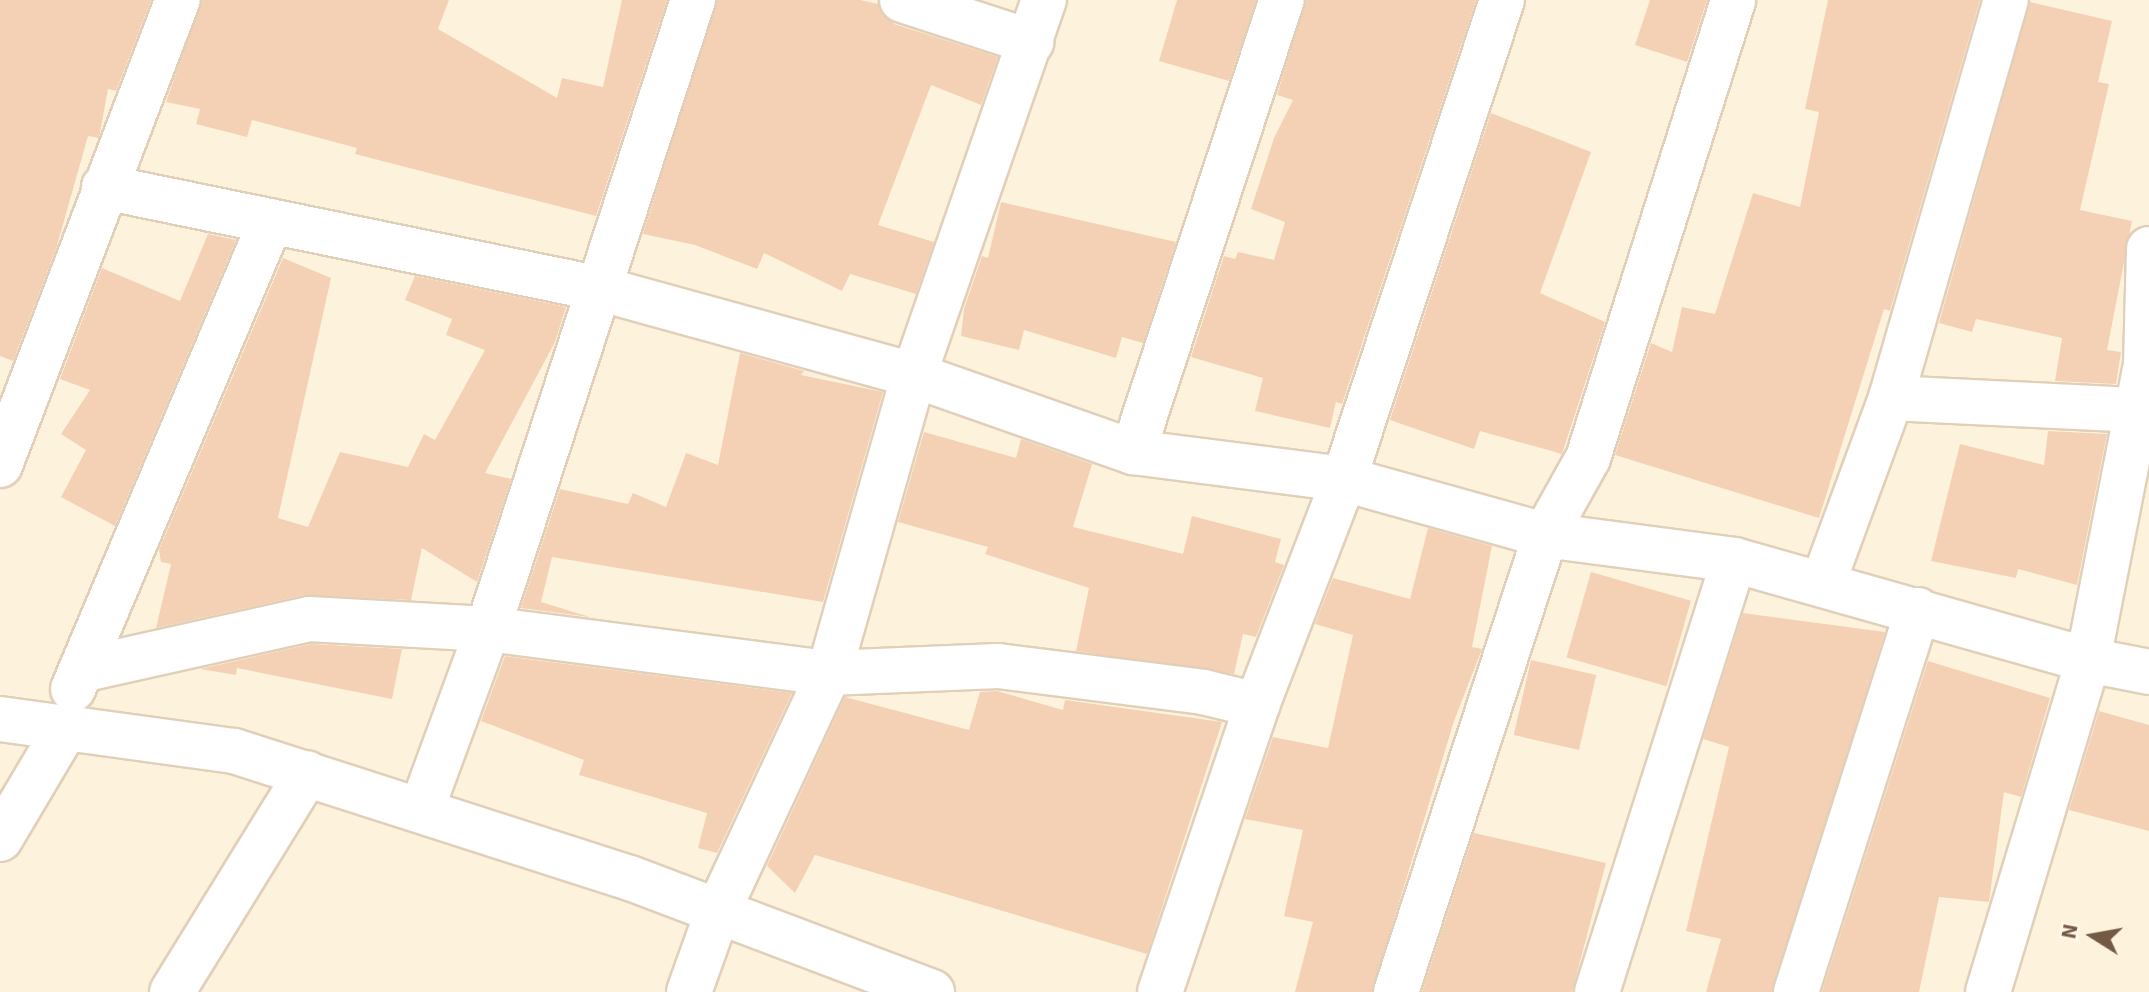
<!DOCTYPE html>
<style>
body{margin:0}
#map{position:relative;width:2149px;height:992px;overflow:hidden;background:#fdf3dd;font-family:"Source Sans 3",sans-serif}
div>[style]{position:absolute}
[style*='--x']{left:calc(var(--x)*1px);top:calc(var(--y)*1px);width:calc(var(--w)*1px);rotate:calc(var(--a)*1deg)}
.building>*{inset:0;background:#f4d1b4;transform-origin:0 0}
.roads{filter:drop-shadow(2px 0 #e1cfb9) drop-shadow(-2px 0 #e1cfb9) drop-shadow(0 2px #e1cfb9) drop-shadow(0 -2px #e1cfb9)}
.minor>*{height:44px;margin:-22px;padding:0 22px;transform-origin:22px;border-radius:22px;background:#fff}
span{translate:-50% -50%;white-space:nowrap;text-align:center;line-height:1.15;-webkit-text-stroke:6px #fff6e5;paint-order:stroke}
.north{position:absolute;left:2053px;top:896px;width:80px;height:80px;-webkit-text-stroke:6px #fff6e5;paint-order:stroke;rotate:281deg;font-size:22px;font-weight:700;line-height:32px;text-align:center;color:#745945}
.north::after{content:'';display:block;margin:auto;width:28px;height:36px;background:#745945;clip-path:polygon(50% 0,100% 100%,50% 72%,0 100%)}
</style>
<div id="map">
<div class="building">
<div style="clip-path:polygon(0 0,151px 0,116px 91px,108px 89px,99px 138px,88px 136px,56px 249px,13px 361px,0 356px)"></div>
<div style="clip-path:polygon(202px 0,449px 0,438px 29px,557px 98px,562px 78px,603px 87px,622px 0,667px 0,596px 216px,355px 154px,357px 148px,252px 120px,247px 137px,196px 124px,200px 109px,166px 102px)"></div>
<div style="clip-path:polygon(717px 0,860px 0,878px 4px,894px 24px,998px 57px,981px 105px,931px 85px,878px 225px,934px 242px,916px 294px,850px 274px,842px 291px,764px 253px,757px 269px,695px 245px,643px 234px)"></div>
<div style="clip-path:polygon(1177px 0,1256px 0,1229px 81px,1159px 61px)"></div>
<div style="clip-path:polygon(1306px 0,1476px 0,1342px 404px,1336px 402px,1330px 428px,1255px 411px,1263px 378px,1191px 357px,1224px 256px,1235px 259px,1238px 252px,1274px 260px,1285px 222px,1251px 209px,1274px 138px,1293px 100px,1277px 95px)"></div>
<div style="clip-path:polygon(1650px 0,1707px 0,1687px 62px,1635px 45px)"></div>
<div style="clip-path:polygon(1828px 0,1980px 0,1890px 311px,1884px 309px,1819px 518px,1615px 455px,1651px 343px,1672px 352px,1682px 307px,1715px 314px,1753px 193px,1800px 207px,1819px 112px,1805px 109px)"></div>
<div style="clip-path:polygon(2030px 2px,2112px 21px,2098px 82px,2109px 84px,2080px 210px,2132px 221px,2107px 350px,2121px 352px,2116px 384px,2055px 381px,2062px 338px,1976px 319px,1972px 332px,1939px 323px)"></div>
<div style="clip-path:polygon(1491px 113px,1591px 152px,1540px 293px,1605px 322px,1562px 454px,1480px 431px,1474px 449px,1390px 420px)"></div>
<div style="clip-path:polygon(1001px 202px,1176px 242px,1143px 343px,1122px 337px,1116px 358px,1024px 330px,1019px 350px,961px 336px,964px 309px,982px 256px,988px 258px)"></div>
<div style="clip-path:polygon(208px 234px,236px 240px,115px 526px,61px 497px,86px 450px,61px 434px,90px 390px,60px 379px,102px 268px,180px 301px)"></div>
<div style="clip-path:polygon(283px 258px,331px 278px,278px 518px,308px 527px,340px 452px,408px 467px,424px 434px,435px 440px,485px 350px,446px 335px,452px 319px,405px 300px,415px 276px,566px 307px,555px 342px,485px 473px,511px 479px,477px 582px,422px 548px,411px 600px,304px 595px,156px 628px,171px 564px,161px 562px,159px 550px)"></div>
<div style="clip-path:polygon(740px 353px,804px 371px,801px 375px,883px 392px,823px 602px,552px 557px,541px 602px,590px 617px,521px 608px,560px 489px,628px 504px,633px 493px,666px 507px,686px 453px,718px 465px)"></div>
<div style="clip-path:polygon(2048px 431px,2107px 434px,2077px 585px,2018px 569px,2016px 578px,1931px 561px,1960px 444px,2044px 465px)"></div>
<div style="clip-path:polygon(924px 432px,1016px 458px,1021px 439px,1092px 464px,1073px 527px,1183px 554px,1192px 516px,1281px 539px,1275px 562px,1284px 565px,1256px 637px,1243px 634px,1234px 674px,1076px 651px,1089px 588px,985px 554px,988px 547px,898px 522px)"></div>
<div style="clip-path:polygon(1428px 528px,1492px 546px,1472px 647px,1482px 649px,1454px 721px,1372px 992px,1295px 992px,1313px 922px,1284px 916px,1303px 830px,1245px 819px,1273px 737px,1328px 748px,1353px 635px,1315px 624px,1333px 578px,1410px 599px)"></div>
<div style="left:1591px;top:572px;width:104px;height:89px;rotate:16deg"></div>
<div style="clip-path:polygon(1743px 613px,1885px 632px,1772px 992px,1706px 992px,1721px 939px,1686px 931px,1729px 747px,1703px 739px)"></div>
<div style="clip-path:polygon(311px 644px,402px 649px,392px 699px,237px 668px,236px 675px,200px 669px)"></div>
<div style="clip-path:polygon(505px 656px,792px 693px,717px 853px,698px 848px,707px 813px,579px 775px,584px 760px,481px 721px)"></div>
<div style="left:1531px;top:660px;width:67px;height:77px;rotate:13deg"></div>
<div style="clip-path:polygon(1928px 661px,2050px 698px,2021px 797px,2004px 792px,1989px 902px,1939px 897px,1919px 992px,1822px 992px)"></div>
<div style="clip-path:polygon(997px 691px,1063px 710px,1065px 700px,1222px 722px,1147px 954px,815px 855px,795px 893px,767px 866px,845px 697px,969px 730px,980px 692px)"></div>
<div style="clip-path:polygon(2099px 711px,2149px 725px,2149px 831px,2069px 810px)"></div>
<div style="clip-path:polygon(1474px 833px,1606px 863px,1572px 992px,1422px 992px)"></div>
</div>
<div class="roads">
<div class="minor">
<div style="--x:902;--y:0;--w:136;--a:18"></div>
<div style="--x:104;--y:187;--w:507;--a:11.6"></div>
<div style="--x:601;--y:289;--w:325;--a:15.4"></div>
<div style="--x:914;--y:375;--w:232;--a:19.4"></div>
<div style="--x:1133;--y:452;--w:213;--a:7.3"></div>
<div style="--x:1344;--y:479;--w:209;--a:15.6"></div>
<div style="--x:1545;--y:535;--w:191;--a:7.5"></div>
<div style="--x:1734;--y:560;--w:368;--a:15.8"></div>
<div style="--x:2088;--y:660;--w:62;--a:11.1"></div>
<div style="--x:1891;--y:398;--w:247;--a:2.8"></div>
<div style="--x:1133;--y:452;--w:476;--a:-71.8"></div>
<div style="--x:0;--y:465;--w:498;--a:-69.1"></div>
<div style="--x:1823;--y:583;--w:197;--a:-69.8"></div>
<div style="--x:1891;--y:398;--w:414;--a:-73.9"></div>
<div style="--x:81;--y:670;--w:234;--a:-12.6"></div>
<div style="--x:309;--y:619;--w:179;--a:3.2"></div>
<div style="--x:488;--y:629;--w:344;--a:7.4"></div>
<div style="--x:829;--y:673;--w:169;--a:-2.4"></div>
<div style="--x:998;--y:666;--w:207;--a:7.2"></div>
<div style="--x:1203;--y:692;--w:56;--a:13.5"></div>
<div style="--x:73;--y:689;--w:508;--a:-67.07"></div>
<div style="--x:0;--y:719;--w:236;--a:7.8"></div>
<div style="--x:234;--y:751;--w:416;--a:17.8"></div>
<div style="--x:630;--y:878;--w:323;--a:20.7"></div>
<div style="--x:422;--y:808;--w:191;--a:-69.8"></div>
<div style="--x:488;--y:629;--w:662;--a:-71.95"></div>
<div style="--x:0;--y:839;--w:131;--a:-59.3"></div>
<div style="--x:172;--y:992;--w:257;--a:-58.3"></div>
<div style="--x:689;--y:992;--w:86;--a:-70.3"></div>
<div style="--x:718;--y:911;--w:263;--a:-65"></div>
<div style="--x:829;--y:673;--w:310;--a:-74.1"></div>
<div style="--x:914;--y:375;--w:397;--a:-70.9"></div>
<div style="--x:1160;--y:992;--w:303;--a:-71.3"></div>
<div style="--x:1257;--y:705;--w:242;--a:-68.9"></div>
<div style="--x:1344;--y:479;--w:504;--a:-71.74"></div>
<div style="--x:1396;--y:992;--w:481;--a:-71.9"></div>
<div style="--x:1545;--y:535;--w:88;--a:-60.8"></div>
<div style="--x:1588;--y:458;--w:480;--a:-72.4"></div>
<div style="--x:1597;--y:992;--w:453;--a:-72.4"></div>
<div style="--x:1796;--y:992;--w:401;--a:-72.3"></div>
<div style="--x:1988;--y:992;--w:347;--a:-73.2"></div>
<div style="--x:2088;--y:660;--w:303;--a:-78.9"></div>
<div style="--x:2146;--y:363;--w:114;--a:-88.5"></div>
</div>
</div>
<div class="north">N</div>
</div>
